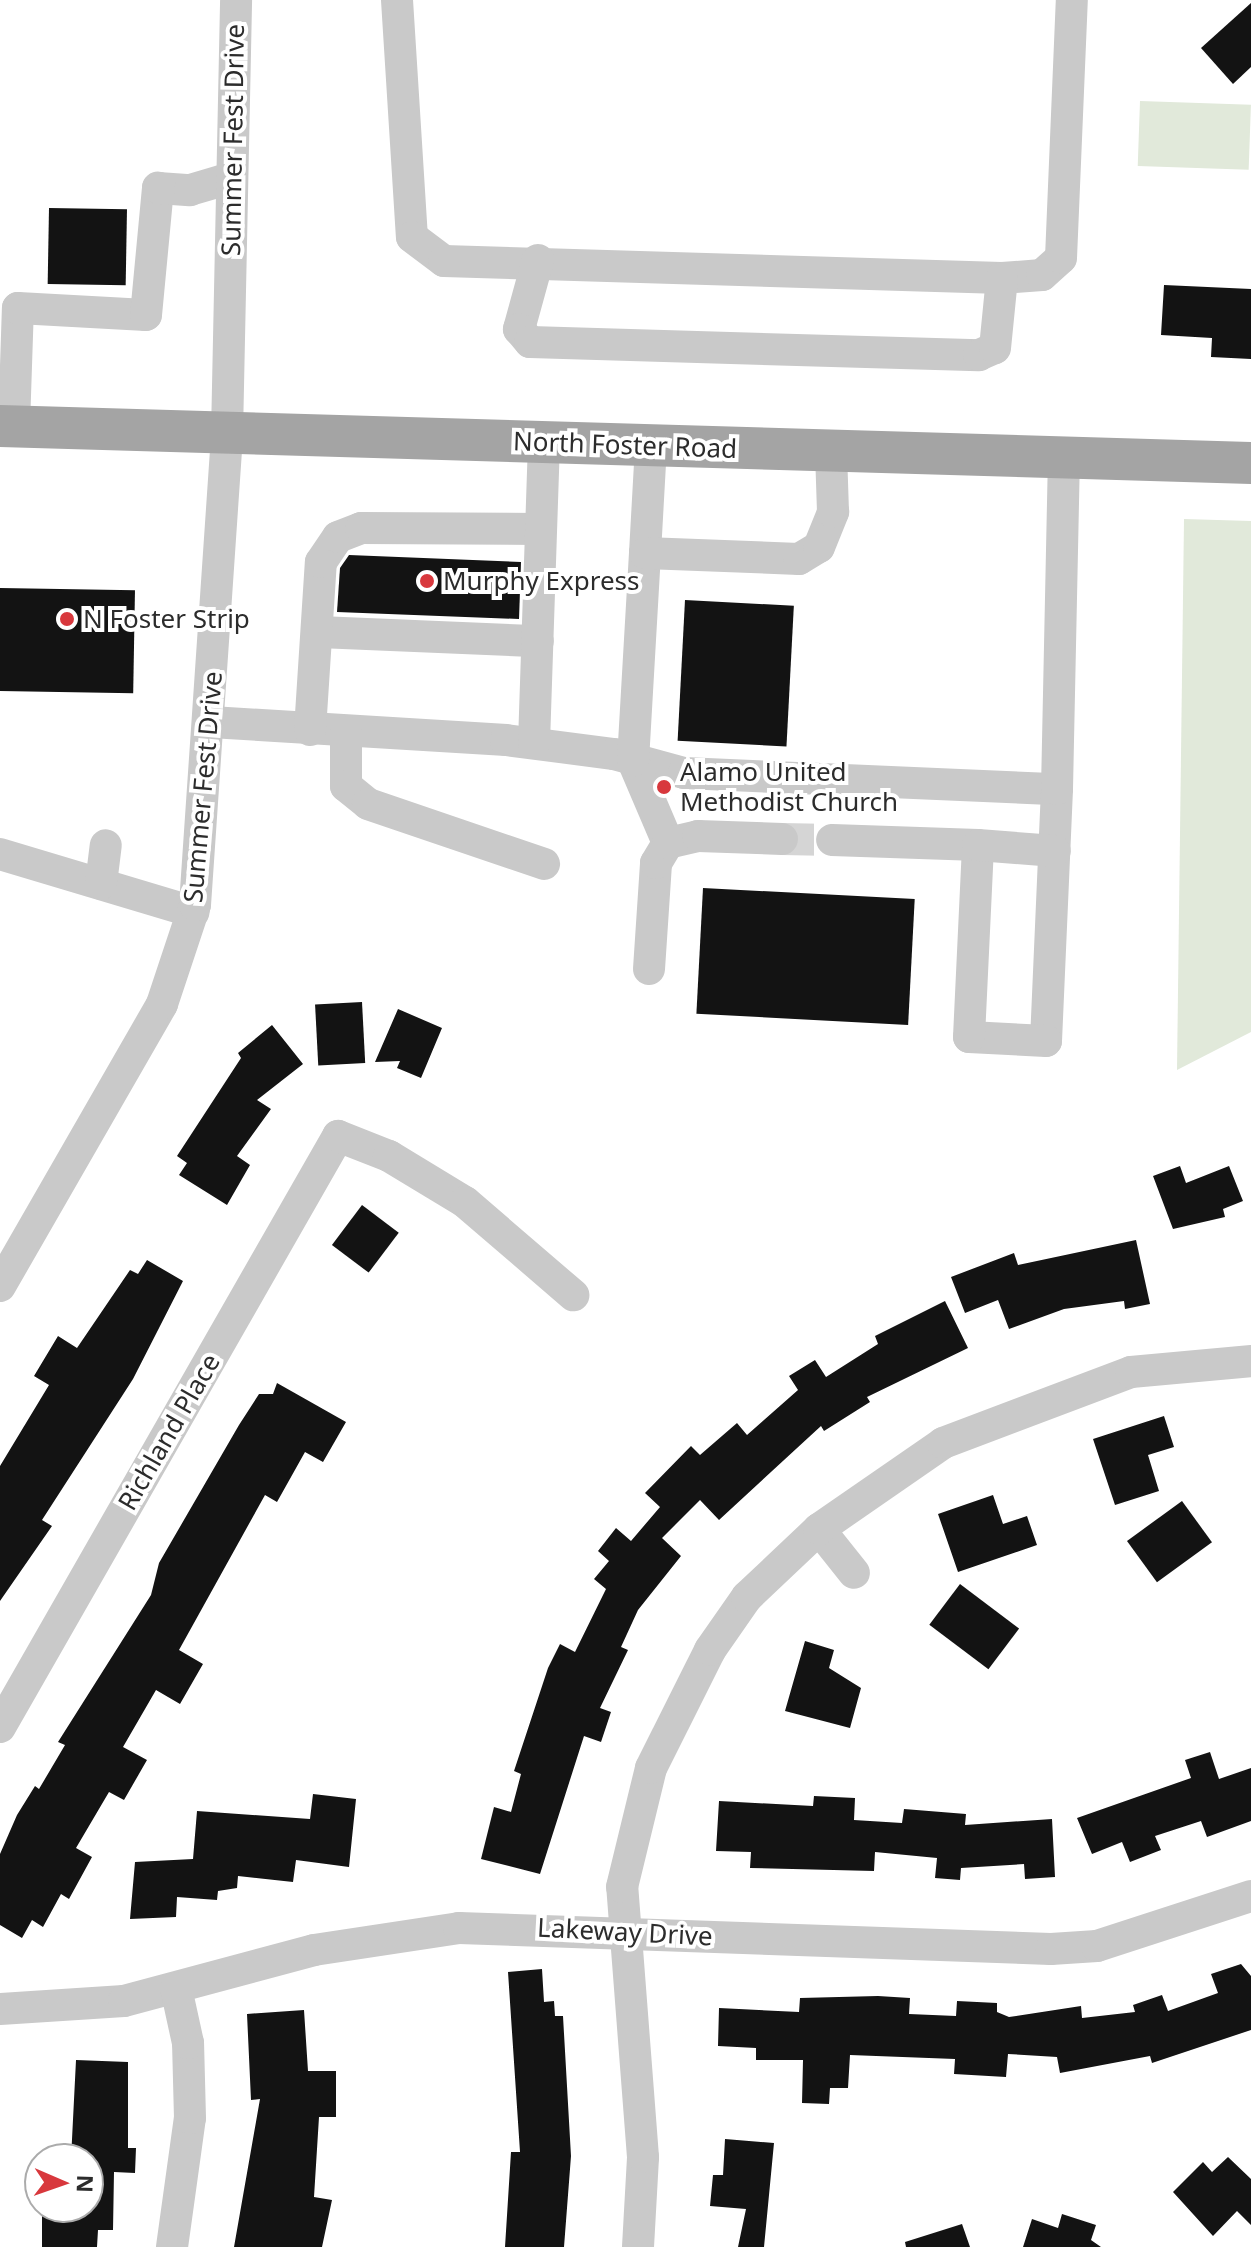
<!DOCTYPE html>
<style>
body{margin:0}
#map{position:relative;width:1251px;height:2247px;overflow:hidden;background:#fff;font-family:"Noto Sans",sans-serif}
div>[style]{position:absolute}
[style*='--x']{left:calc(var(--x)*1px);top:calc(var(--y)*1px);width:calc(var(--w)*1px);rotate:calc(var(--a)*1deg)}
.green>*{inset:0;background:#e1e9da;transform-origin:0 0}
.building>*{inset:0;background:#131313;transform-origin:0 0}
.minor-tunnel>*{height:32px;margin-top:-16px;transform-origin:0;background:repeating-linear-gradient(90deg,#d5d5d5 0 32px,transparent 0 48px)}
.minor>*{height:32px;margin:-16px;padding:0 16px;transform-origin:16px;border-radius:16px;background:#c9c9c9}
.major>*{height:42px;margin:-21px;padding:0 21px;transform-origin:21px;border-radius:21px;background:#a4a4a4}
.dots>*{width:22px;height:22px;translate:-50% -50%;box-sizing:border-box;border:4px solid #fff;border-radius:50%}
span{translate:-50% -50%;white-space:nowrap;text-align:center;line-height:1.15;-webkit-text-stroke:8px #fff;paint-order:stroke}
.street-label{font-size:26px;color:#2c2c2c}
.poi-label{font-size:26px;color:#2c2c2c}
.left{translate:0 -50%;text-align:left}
.north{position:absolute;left:24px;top:2143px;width:80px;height:80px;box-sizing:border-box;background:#fff;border:2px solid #ababab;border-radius:50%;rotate:92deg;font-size:22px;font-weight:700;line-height:32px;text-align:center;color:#2c2c2c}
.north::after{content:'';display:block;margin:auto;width:28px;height:36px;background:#d8383d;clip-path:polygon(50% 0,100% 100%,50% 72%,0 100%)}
</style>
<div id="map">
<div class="green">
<div style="left:1140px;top:101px;width:111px;height:65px;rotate:2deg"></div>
<div style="clip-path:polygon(1184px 519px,1251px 521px,1251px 1032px,1177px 1070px)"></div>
</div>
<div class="building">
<div style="clip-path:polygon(1251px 3px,1251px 67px,1233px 84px,1201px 48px)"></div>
<div style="left:49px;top:208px;width:78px;height:76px;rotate:1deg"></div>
<div style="clip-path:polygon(1164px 285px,1251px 289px,1251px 359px,1211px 357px,1212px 338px,1161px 335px)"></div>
<div style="clip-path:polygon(349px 555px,521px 562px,519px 619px,337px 612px,340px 568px)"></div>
<div style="left:0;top:588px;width:135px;height:103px;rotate:1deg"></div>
<div style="left:685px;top:600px;width:109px;height:141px;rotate:3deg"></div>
<div style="left:703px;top:888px;width:212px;height:126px;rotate:3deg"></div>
<div style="left:362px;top:1002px;width:61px;height:47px;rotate:87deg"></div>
<div style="clip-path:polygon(398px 1009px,442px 1028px,421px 1078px,397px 1068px,400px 1061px,375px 1062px)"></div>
<div style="clip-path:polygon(272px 1025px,303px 1064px,257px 1100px,271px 1109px,237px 1156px,250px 1165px,227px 1205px,179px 1175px,187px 1163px,177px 1156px,241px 1058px,238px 1053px)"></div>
<div style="clip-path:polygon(1180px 1166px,1186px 1183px,1229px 1166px,1243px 1201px,1223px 1209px,1225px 1217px,1173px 1229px,1153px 1176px)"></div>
<div style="left:362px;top:1205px;width:46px;height:50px;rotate:37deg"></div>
<div style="clip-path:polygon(1136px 1240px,1150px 1304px,1125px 1309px,1124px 1301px,1064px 1309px,1009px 1329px,998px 1300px,965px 1313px,951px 1277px,1014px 1253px,1018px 1265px)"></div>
<div style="clip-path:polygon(147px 1260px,183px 1281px,133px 1379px,42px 1520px,52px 1526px,0 1601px,0 1466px,49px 1385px,34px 1376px,58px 1336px,77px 1348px,130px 1270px,138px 1274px)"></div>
<div style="clip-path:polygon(945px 1301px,968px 1348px,867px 1397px,870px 1402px,824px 1431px,821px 1426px,719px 1520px,700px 1500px,662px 1538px,681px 1556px,638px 1610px,621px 1647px,628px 1650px,600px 1708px,611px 1712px,601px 1742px,584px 1736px,540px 1874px,481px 1859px,494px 1807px,511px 1812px,521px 1774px,514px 1771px,548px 1668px,560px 1644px,575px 1652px,606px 1589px,594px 1579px,609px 1561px,598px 1551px,616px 1528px,631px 1541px,660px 1507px,645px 1493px,691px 1446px,700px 1455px,737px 1423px,747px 1435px,798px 1390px,789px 1376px,815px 1360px,826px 1377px,878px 1344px,875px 1336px)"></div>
<div style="clip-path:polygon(277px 1383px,346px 1422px,323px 1462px,305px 1452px,277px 1502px,265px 1495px,179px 1650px,203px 1664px,180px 1704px,156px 1690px,123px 1747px,147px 1760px,124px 1800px,109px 1792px,76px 1848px,92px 1857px,69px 1899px,61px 1894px,43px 1927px,32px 1920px,22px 1938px,0 1925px,0 1854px,17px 1815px,35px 1786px,39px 1789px,65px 1745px,58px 1742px,151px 1595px,159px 1563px,239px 1425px,259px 1394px,273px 1394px)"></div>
<div style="clip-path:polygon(1164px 1416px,1174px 1447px,1148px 1455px,1159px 1491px,1115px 1505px,1093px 1439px)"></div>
<div style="clip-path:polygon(993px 1495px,1003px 1524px,1027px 1516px,1037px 1545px,958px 1572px,938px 1514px)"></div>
<div style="left:1182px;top:1501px;width:51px;height:68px;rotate:54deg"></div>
<div style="left:960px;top:1584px;width:74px;height:51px;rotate:37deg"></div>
<div style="clip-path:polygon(805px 1641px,834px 1650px,829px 1668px,861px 1688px,850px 1728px,785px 1711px)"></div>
<div style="clip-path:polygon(1210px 1752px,1219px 1779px,1251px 1768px,1251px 1821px,1207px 1837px,1201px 1821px,1155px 1836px,1161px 1850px,1130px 1862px,1122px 1842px,1092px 1854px,1077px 1818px,1191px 1778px,1185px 1760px)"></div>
<div style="clip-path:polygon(313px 1794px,356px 1799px,349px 1867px,296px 1860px,293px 1882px,238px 1876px,237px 1888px,218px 1891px,217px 1900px,177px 1897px,176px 1917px,130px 1919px,135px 1862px,193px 1859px,197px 1811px,310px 1819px)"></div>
<div style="clip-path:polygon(814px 1796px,855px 1798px,854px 1820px,902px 1823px,904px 1809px,966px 1814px,965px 1825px,1052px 1819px,1055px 1877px,1025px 1879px,1024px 1864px,961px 1868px,960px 1880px,935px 1878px,937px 1858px,875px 1852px,874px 1871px,750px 1868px,751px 1852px,716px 1851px,719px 1801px,813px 1806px)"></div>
<div style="clip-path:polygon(1241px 1964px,1251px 1976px,1251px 2030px,1152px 2063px,1150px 2056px,1060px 2073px,1057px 2057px,1008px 2054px,1006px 2077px,954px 2074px,955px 2059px,850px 2055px,848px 2088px,830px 2088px,829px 2104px,802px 2103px,803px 2060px,756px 2060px,756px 2048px,718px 2046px,719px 2008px,799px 2012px,800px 1998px,878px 1996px,910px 1998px,909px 2014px,956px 2016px,957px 2001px,997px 2003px,997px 2012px,1009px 2017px,1081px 2006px,1082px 2018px,1135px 2012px,1133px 2005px,1162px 1995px,1168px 2011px,1218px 1993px,1211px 1974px)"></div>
<div style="clip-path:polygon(542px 1969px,544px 2002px,554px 2001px,555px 2016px,563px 2016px,571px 2156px,564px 2247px,505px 2247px,511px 2152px,520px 2152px,508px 1972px)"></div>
<div style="clip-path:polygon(304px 2010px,308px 2071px,336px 2071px,336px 2117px,319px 2117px,314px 2197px,332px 2200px,322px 2247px,234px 2247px,260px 2099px,251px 2100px,247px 2014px)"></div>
<div style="clip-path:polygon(76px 2060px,128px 2062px,128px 2148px,136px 2148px,135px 2173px,114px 2172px,113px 2230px,98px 2230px,97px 2247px,42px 2247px,42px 2207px,88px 2207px,88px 2159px,71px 2159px)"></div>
<div style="clip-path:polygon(725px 2139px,774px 2143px,764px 2247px,738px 2247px,746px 2209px,710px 2206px,713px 2175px,723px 2175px)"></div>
<div style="clip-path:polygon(1228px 2157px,1251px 2179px,1251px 2225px,1237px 2211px,1213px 2236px,1173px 2192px,1203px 2162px,1212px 2172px)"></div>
<div style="clip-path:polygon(1062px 2214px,1096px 2225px,1091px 2240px,1101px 2247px,1023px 2247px,1032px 2219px,1058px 2228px)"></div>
<div style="clip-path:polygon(962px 2224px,970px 2247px,906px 2247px,905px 2242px)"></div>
</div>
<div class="minor-tunnel">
<div style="--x:782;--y:839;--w:50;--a:1.1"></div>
</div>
<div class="minor">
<div style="--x:397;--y:0;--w:237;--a:86.4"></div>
<div style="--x:412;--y:237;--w:40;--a:37"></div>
<div style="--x:444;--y:261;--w:558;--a:1.75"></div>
<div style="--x:1002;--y:278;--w:40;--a:-4.3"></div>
<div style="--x:1042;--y:275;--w:25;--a:-42"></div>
<div style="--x:1061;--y:258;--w:258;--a:-87.6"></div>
<div style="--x:538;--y:260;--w:72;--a:105.4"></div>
<div style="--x:519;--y:329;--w:17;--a:50"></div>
<div style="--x:530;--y:342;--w:449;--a:1.7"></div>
<div style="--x:979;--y:355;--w:17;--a:-24"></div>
<div style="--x:995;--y:348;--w:70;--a:-84.3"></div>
<div style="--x:14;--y:426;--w:118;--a:-88.1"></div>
<div style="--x:18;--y:308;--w:128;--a:3.1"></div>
<div style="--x:146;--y:315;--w:128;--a:-84.6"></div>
<div style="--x:158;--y:188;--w:32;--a:4"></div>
<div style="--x:190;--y:190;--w:43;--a:-16.3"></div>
<div style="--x:645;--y:553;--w:107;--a:-86.8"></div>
<div style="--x:319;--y:632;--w:219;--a:2.4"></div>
<div style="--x:211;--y:722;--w:296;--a:3.5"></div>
<div style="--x:506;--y:740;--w:109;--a:7.4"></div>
<div style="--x:614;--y:754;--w:73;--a:15.2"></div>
<div style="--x:684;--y:773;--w:373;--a:2.5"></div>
<div style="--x:1057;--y:789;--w:252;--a:92.5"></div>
<div style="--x:1046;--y:1041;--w:77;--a:-177"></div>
<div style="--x:969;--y:1037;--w:192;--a:-87.3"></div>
<div style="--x:978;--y:845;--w:146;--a:-178"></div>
<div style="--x:310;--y:730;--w:168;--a:-86.3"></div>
<div style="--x:321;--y:562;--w:30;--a:-56"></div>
<div style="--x:338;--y:537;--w:25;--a:-21"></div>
<div style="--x:361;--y:528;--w:180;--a:0.3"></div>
<div style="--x:346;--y:732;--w:54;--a:90"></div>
<div style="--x:346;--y:786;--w:28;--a:39"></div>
<div style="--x:368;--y:804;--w:186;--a:18.8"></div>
<div style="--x:534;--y:743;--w:300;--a:-88.1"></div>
<div style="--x:1057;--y:789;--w:331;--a:-88.8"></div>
<div style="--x:668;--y:843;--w:89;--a:-113.1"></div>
<div style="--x:633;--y:761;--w:208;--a:-86.7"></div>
<div style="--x:645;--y:553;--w:154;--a:2.2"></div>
<div style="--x:799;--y:559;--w:23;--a:-31"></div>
<div style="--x:819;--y:547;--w:38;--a:-68"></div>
<div style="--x:833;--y:512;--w:61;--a:-91.9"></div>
<div style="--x:978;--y:845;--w:77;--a:4.5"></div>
<div style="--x:0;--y:854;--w:202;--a:16.7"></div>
<div style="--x:101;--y:884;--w:39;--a:-83"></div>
<div style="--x:649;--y:969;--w:106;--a:-86.2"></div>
<div style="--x:656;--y:863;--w:23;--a:-59"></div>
<div style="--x:668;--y:843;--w:31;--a:-13"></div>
<div style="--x:698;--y:836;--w:84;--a:2"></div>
<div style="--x:0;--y:1286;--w:325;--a:-60.1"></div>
<div style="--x:162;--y:1004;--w:104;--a:-71.6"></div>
<div style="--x:195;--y:905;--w:472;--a:-86.1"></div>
<div style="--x:227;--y:434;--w:434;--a:-88.8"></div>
<div style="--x:819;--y:1529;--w:56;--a:51.5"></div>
<div style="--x:0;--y:1727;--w:681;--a:-60.23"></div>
<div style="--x:338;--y:1136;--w:55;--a:21.4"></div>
<div style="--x:389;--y:1156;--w:89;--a:31.2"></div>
<div style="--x:465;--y:1202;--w:143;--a:40.7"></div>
<div style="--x:0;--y:2009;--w:124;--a:-3.7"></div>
<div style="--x:124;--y:2001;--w:197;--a:-15"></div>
<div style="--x:314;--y:1950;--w:147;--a:-8.6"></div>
<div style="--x:459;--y:1928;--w:592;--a:2.03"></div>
<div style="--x:1051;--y:1949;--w:46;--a:-3.7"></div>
<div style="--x:1097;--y:1946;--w:162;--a:-18"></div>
<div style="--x:172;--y:2247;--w:130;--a:-82.1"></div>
<div style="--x:190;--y:2118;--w:75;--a:-91.5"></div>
<div style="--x:188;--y:2043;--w:56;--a:-102.3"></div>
<div style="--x:638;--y:2247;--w:90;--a:-86.8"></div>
<div style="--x:643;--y:2157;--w:271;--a:-94.4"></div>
<div style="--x:622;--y:1887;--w:122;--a:-76.3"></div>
<div style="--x:651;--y:1768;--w:132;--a:-63.4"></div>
<div style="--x:710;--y:1650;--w:65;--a:-55.1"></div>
<div style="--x:747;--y:1597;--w:99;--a:-43.4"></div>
<div style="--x:819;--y:1529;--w:151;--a:-34.7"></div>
<div style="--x:943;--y:1443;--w:201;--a:-20.7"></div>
<div style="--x:1131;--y:1372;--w:121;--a:-5.2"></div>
</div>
<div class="major">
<div style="--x:0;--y:426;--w:1252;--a:1.69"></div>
</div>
<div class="dots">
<div style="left:427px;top:581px;background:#d8383d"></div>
<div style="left:67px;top:619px;background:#d8383d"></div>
<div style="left:664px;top:787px;background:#d8383d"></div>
</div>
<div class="street-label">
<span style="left:233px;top:140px;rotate:-89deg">Summer Fest Drive</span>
<span style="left:625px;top:445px;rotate:2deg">North Foster Road</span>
<span style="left:203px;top:787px;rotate:-85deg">Summer Fest Drive</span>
<span style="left:169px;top:1432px;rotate:-60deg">Richland Place</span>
<span style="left:625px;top:1932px;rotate:3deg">Lakeway Drive</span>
</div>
<div class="poi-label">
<span class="left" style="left:443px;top:581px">Murphy Express</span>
<span class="left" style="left:83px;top:619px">N Foster Strip</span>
<span class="left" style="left:680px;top:787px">Alamo United<br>Methodist Church</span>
</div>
<div class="north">N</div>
</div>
